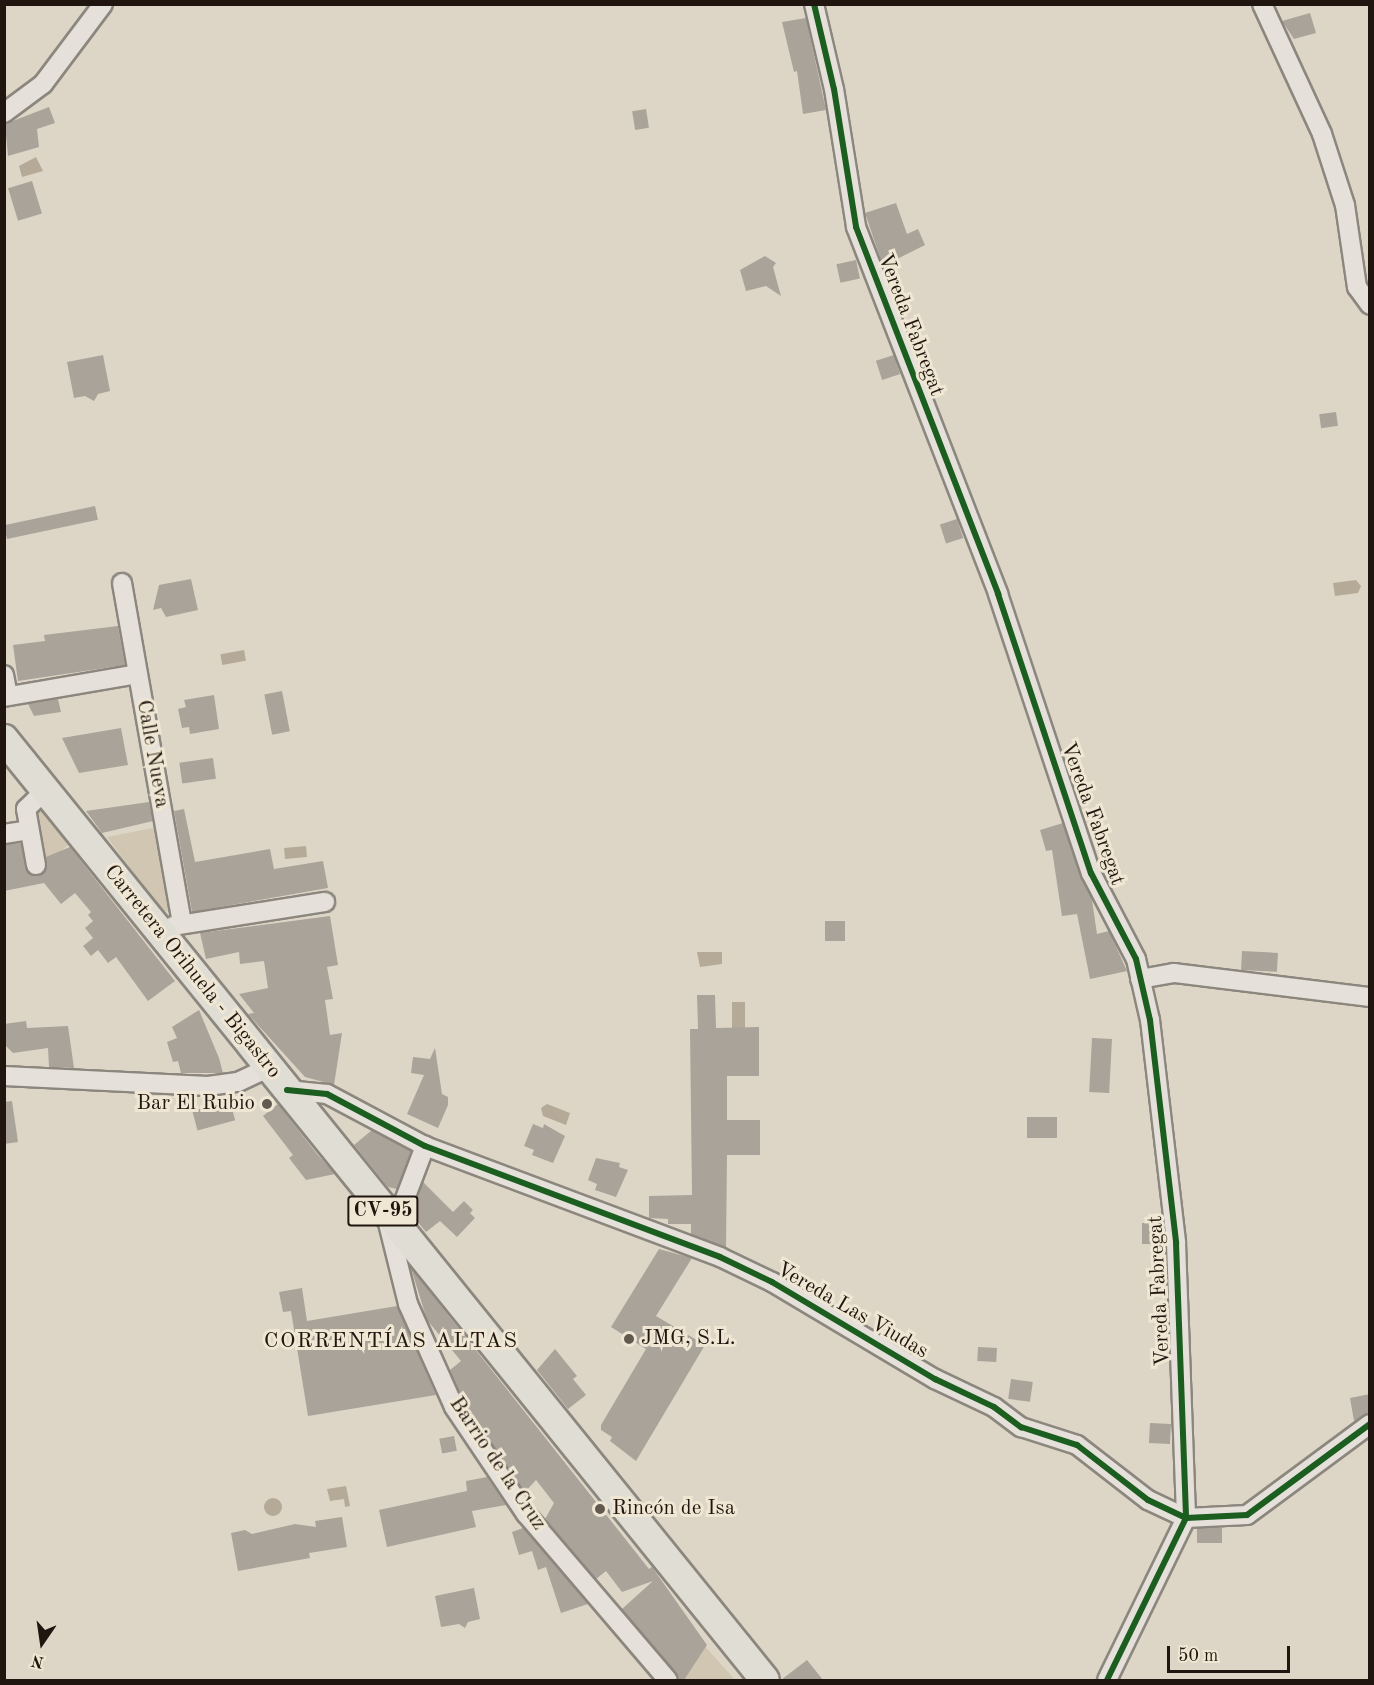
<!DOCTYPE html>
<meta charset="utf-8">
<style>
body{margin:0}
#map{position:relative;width:1374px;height:1685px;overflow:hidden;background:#ddd6c7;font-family:"Old Standard TT",serif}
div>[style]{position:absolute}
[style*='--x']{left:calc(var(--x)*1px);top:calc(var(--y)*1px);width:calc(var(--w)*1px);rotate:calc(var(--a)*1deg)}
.green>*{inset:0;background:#d0c6b1}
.water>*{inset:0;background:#b5aa97;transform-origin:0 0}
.round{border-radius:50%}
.building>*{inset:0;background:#a9a399;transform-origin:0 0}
.roads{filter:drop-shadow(2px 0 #8c877e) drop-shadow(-2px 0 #8c877e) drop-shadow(0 2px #8c877e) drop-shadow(0 -2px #8c877e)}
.minor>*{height:18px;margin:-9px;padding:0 9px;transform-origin:9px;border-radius:9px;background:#e5e1da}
.primary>*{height:28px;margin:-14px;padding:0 14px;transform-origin:14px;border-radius:14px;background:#e0ddd4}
.cycleway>*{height:6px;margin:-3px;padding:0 3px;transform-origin:3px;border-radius:3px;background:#1b5e20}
.dots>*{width:16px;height:16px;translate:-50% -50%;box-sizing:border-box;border:3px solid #efe7d4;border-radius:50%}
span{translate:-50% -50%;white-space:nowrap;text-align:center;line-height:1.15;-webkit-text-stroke:6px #efe7d4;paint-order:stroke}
.shield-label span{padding:2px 4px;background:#efe7d4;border:2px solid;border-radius:4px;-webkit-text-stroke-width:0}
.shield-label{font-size:20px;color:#21160f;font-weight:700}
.street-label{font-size:21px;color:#21160f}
.poi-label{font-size:21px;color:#21160f}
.right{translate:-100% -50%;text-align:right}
.left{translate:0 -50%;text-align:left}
.neighbourhood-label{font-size:22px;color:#21160f;letter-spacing:1.5px}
.frame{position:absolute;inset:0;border:6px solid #21160f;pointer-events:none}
.north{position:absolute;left:12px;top:1613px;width:60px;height:60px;-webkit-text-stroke:4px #efe7d4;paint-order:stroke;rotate:193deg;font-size:16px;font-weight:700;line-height:24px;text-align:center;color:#21160f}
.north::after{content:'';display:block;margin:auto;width:21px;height:27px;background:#21160f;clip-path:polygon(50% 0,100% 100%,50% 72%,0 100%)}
.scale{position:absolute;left:1167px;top:1646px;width:123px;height:27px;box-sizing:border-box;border:3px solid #21160f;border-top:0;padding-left:8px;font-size:18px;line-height:21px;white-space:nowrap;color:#21160f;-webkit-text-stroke:4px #efe7d4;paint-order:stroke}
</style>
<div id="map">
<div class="green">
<div style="clip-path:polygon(42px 809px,68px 845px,42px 867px,31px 819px)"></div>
<div style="clip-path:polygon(158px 827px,176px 909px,163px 912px,107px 837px)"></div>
<div style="clip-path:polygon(703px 1644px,735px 1680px,681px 1680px)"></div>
</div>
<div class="water">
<div style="clip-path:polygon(36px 157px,43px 171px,22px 177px,19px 166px)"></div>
<div style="clip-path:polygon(1356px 580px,1361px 586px,1358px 593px,1335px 596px,1333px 583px)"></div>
<div style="left:244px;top:650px;width:11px;height:24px;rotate:80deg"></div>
<div style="left:306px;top:846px;width:11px;height:22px;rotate:85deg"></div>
<div style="clip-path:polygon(697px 952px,722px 952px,722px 964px,700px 967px)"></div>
<div style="left:732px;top:1002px;width:13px;height:28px"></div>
<div style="clip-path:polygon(547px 1104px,570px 1113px,566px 1125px,543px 1116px,541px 1108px)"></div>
<div style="clip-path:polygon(346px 1486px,350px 1506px,345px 1507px,344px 1499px,330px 1501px,327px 1489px)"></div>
<div class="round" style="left:264px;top:1498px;width:18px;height:18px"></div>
</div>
<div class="building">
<div style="clip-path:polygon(1310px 13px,1316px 33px,1294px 39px,1282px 21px)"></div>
<div style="clip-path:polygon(806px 18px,826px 110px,803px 114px,797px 71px,794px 72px,782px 22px)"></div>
<div style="clip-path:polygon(49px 107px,55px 123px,37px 129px,39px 147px,8px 156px,5px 124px)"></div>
<div style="left:646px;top:109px;width:19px;height:14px;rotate:81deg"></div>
<div style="left:32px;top:181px;width:34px;height:25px;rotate:73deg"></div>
<div style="clip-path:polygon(896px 203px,907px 234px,918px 229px,925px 245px,883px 266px,865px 213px)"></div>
<div style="clip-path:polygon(765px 256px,776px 263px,773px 267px,781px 296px,766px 286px,746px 291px,740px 270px)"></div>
<div style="left:856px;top:260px;width:19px;height:20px;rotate:78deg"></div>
<div style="clip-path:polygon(103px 355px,110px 391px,98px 394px,94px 401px,85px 396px,74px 398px,67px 362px)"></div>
<div style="left:894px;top:355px;width:20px;height:19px;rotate:72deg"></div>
<div style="left:1336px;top:412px;width:14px;height:17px;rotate:82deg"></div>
<div style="left:95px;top:506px;width:14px;height:93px;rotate:78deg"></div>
<div style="left:957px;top:519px;width:20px;height:18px;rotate:72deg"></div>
<div style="clip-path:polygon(191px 579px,198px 610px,166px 617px,161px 608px,153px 610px,159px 585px)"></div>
<div style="clip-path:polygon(118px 626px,125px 665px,18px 681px,13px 645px,45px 641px,44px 635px)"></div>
<div style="left:282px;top:691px;width:41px;height:18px;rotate:79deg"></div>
<div style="clip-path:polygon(214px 695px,219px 729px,190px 734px,189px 727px,182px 728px,178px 709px,186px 707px,184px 700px)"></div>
<div style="clip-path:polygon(58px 699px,61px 712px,34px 716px,28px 704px)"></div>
<div style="clip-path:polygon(121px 728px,128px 765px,79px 773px,62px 738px)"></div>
<div style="left:213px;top:758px;width:21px;height:34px;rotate:82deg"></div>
<div style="clip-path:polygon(149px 802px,153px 821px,102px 833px,86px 811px)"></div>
<div style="clip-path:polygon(184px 809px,195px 862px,270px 849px,274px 869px,323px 861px,328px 888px,192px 912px,174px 811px)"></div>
<div style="clip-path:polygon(1063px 823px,1092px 900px,1097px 934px,1109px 931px,1127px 971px,1090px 979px,1077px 914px,1062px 916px,1052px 850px,1046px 851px,1040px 830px)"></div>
<div style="clip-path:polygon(21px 843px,25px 868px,33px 876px,46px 869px,46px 857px,70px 847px,175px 981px,148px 1001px,116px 957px,108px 963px,98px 950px,91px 956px,83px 946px,93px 938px,85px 928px,93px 921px,88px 915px,91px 912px,75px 893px,61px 904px,44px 883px,4px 891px,4px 845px)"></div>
<div style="clip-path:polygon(330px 916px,338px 965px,327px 967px,333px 999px,325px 1000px,330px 1035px,342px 1033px,334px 1085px,305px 1077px,248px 1014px,254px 1013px,239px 994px,268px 988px,264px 961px,240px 964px,239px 952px,206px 959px,200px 933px)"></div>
<div style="left:825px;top:921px;width:20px;height:20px"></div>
<div style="left:1242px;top:951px;width:36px;height:19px;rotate:3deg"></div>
<div style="clip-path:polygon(697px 995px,715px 995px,716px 1028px,759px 1027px,759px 1076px,727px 1076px,727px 1120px,760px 1120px,760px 1155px,727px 1155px,726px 1248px,691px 1234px,691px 1224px,668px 1224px,668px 1219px,649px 1218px,649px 1196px,692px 1195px,690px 1029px,698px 1029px)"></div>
<div style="clip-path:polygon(199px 1010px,219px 1058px,223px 1073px,181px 1073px,178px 1061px,173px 1062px,167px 1042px,177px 1038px,172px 1027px)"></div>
<div style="clip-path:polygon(26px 1021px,27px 1028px,68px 1026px,74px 1068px,49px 1067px,48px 1048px,13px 1053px,4px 1044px,4px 1024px)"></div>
<div style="left:1092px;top:1038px;width:20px;height:54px;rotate:3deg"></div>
<div style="clip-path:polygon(435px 1048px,442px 1094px,448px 1097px,448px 1105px,438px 1128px,407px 1114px,424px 1075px,411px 1073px,413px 1057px,430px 1059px)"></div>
<div style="clip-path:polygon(12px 1101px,18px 1142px,4px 1144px,4px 1102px)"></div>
<div style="left:230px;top:1101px;width:20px;height:39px;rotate:75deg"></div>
<div style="clip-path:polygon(278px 1104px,317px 1154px,335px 1174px,306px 1180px,289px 1158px,293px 1155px,263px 1116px)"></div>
<div style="left:1027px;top:1117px;width:30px;height:21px"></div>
<div style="clip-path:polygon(533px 1124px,543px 1128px,544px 1124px,565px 1136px,553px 1163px,532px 1155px,534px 1150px,524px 1146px)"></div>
<div style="clip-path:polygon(372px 1130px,411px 1151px,397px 1189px,388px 1187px,354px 1145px)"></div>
<div style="clip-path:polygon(596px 1158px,620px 1163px,619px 1167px,628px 1170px,616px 1197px,595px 1190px,597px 1184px,588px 1180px)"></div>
<div style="clip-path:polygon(423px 1182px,453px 1212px,464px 1201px,473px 1210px,470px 1213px,475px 1218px,457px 1237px,440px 1221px,426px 1232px,411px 1214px)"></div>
<div style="left:1142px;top:1223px;width:20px;height:21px"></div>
<div style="clip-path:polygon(659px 1249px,692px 1258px,656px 1316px,705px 1345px,636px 1461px,610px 1441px,612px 1437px,601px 1430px,601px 1425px,646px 1349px,611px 1327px)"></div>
<div style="clip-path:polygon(411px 1268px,649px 1569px,652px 1567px,707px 1645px,684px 1680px,680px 1680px,622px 1609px,653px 1581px,622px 1592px,606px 1571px,596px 1579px,545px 1519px,554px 1503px,536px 1480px,525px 1492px,464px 1402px,450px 1370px,461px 1361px,427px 1320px)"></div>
<div style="clip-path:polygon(302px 1288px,307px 1321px,397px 1306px,436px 1395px,308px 1416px,291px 1311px,283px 1312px,279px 1292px)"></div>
<div style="left:978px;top:1347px;width:19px;height:14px;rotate:3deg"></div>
<div style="clip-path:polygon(555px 1349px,577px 1376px,573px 1379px,586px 1395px,568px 1409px,537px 1370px)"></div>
<div style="left:1011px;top:1379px;width:22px;height:20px;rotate:8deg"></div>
<div style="clip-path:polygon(1370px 1394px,1370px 1413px,1354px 1421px,1350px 1398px)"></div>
<div style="left:1150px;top:1423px;width:21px;height:20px;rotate:3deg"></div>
<div style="left:454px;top:1436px;width:15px;height:15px;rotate:79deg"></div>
<div style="clip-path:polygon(487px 1477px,506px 1505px,472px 1511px,476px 1527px,387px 1547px,379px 1510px,467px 1491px,466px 1481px)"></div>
<div style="clip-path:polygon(342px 1517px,347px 1547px,309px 1553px,310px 1558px,238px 1571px,231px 1533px,245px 1530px,252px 1534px,295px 1524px,316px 1527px,315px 1521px)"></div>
<div style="clip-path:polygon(523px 1528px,588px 1604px,561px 1613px,546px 1567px,538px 1570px,532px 1551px,519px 1555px,512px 1532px)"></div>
<div style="left:1222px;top:1528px;width:15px;height:25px;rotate:90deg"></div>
<div style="clip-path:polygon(474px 1588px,480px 1619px,468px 1622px,465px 1628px,459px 1624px,441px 1627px,435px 1596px)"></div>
<div style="clip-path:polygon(807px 1660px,823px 1680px,781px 1680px)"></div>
</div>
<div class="roads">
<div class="minor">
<div style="--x:814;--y:4;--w:87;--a:76.8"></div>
<div style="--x:834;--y:89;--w:140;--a:80.9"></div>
<div style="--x:856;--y:227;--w:394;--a:68.8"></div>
<div style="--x:998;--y:594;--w:294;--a:71.6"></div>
<div style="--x:1091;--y:873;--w:97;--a:62.4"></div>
<div style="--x:1136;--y:959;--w:63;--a:77.1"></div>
<div style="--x:1150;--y:1020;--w:225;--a:83.3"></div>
<div style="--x:1176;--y:1243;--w:275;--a:87.9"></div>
<div style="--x:1186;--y:1518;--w:180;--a:116"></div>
<div style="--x:1262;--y:4;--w:143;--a:65.2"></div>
<div style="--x:1322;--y:134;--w:75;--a:72.1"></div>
<div style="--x:1345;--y:205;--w:83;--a:81.7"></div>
<div style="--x:1357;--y:287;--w:22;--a:54"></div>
<div style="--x:4;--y:113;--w:49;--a:-36.6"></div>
<div style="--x:43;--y:84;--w:100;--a:-53.1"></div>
<div style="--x:122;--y:583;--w:346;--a:80"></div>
<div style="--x:4;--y:675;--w:20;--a:79"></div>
<div style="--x:4;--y:697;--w:135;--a:-9.8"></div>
<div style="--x:4;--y:834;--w:25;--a:-9"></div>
<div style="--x:36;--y:865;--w:57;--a:-100.1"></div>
<div style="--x:26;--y:809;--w:28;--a:-44"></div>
<div style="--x:173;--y:926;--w:154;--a:-9"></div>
<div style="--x:1140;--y:979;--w:35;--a:-10"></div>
<div style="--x:1174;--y:973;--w:197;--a:7"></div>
<div style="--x:4;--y:1076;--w:204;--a:2.8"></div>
<div style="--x:208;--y:1086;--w:30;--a:-8"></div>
<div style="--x:238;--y:1082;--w:35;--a:-25"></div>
<div style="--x:287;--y:1090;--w:40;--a:5.7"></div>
<div style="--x:327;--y:1094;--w:111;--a:28"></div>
<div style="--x:425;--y:1146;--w:315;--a:20.6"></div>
<div style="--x:720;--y:1257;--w:58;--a:25.7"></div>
<div style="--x:772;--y:1282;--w:190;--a:30.8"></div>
<div style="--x:935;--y:1379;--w:65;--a:25.4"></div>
<div style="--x:994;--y:1407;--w:34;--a:37"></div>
<div style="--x:1021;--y:1427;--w:59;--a:17.8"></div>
<div style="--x:1077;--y:1445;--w:90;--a:37.8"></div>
<div style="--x:1148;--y:1500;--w:42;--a:25.3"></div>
<div style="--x:1186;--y:1518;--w:61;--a:-2.8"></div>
<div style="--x:1247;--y:1515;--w:153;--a:-36.5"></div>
<div style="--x:387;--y:1219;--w:88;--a:76.1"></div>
<div style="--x:408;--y:1304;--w:113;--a:65.9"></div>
<div style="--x:454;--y:1407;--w:129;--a:56.1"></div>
<div style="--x:526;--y:1514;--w:218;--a:49.5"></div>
<div style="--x:395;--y:1225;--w:85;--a:-69.2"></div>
</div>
<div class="primary">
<div style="--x:4;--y:739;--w:1210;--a:51.04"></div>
</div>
</div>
<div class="cycleway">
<div style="--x:814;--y:4;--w:87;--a:76.8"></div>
<div style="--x:834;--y:89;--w:140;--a:80.9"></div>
<div style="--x:856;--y:227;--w:394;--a:68.8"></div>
<div style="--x:998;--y:594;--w:294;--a:71.6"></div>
<div style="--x:1091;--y:873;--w:97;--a:62.4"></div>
<div style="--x:1136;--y:959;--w:63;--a:77.1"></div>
<div style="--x:1150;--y:1020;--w:225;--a:83.3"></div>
<div style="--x:1176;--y:1243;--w:275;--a:87.9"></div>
<div style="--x:1186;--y:1518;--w:180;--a:116"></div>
<div style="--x:287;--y:1090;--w:40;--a:5.7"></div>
<div style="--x:327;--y:1094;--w:111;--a:28"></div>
<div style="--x:425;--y:1146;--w:315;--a:20.6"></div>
<div style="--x:720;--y:1257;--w:58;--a:25.7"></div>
<div style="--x:772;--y:1282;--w:190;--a:30.8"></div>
<div style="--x:935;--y:1379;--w:65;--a:25.4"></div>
<div style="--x:994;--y:1407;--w:34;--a:37"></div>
<div style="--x:1021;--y:1427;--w:59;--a:17.8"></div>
<div style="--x:1077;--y:1445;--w:90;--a:37.8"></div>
<div style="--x:1148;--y:1500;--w:42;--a:25.3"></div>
<div style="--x:1186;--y:1518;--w:61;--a:-2.8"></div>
<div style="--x:1247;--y:1515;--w:153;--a:-36.5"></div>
</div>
<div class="dots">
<div style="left:267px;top:1104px;background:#63594f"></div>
<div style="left:629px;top:1339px;background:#63594f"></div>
<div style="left:600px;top:1509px;background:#63594f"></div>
</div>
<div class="shield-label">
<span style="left:383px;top:1211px">CV-95</span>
</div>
<div class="street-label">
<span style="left:910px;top:325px;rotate:69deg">Vereda Fabregat</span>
<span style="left:152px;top:754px;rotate:80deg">Calle Nueva</span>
<span style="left:1092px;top:814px;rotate:70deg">Vereda Fabregat</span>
<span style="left:192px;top:972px;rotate:51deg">Carretera Orihuela - Bigastro</span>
<span style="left:1160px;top:1291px;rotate:-93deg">Vereda Fabregat</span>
<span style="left:852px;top:1311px;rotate:30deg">Vereda Las Viudas</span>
<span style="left:497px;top:1464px;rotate:56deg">Barrio de la Cruz</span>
</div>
<div class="poi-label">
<span class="right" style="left:255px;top:1104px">Bar El Rubio</span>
<span class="left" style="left:641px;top:1339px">JMG, S.L.</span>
<span class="left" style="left:612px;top:1509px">Rincón de Isa</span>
</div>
<div class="neighbourhood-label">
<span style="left:391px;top:1342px">CORRENTÍAS ALTAS</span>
</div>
<div class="frame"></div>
<div class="north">N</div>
<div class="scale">50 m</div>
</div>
